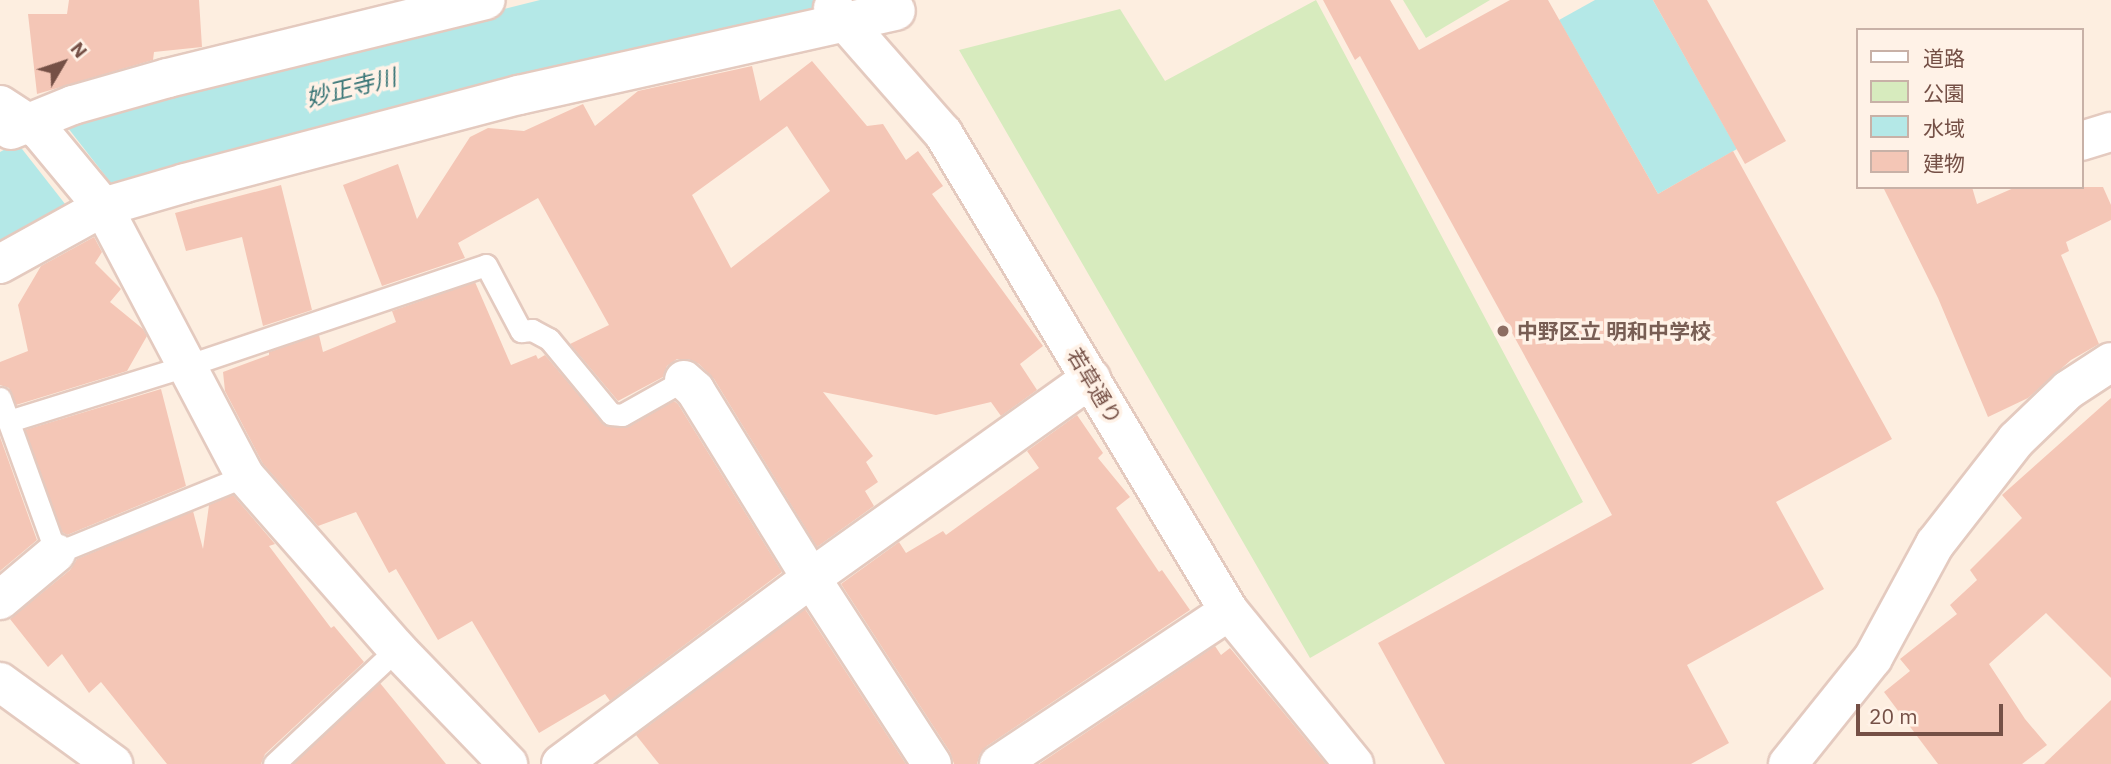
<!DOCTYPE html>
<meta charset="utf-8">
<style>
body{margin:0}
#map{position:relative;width:2111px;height:764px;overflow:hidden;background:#fdeee0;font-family:"IBM Plex Sans","Noto Sans JP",sans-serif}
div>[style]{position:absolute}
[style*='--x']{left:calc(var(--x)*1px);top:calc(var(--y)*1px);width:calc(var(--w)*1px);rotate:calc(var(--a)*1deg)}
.green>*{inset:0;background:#d7ebbe}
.water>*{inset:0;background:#b4e8e7}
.pier>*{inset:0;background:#fdeee0}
.building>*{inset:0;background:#f4c6b6}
.roads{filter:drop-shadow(2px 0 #e4cabf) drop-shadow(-2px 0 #e4cabf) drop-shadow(0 2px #e4cabf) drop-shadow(0 -2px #e4cabf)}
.service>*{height:21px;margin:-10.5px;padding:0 10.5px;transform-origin:10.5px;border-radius:10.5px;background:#fff}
.minor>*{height:38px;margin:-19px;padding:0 19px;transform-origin:19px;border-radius:19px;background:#fff}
.dots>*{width:19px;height:19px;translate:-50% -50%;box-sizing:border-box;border:4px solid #fff2e7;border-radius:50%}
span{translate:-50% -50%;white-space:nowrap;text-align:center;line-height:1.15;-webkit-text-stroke:7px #fff2e7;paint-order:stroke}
.education-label{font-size:21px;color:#785e54;font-weight:700}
.left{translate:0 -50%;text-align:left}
.street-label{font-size:21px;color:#755046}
.water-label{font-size:23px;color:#377475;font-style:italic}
.legend{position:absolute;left:1856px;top:28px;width:228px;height:161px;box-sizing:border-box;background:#fff2e7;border:2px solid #c8b1a7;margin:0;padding:9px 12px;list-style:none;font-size:21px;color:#755046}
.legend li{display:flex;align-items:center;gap:14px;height:35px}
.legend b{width:35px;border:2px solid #c8b1a7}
.north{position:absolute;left:28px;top:28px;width:70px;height:70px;-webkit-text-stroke:5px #fff2e7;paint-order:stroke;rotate:51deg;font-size:19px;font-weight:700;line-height:28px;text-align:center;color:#755046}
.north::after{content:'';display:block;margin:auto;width:24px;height:32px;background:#755046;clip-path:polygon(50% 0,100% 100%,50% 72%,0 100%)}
.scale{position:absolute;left:1856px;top:704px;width:147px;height:32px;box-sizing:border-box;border:4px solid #755046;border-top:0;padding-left:9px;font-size:21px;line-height:24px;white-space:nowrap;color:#755046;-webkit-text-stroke:5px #fff2e7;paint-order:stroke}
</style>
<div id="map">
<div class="green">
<div style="clip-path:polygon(1316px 0,1583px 502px,1310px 658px,959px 50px,1120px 9px,1165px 81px)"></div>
<div style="clip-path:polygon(1403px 0,1490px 0,1426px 38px)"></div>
</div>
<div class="water">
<div style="clip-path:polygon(540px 0,866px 0,109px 183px,0 247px,0 152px,39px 131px,112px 107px)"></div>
<div style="clip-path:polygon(1595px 0,1653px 0,1737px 149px,1658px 194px,1559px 20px)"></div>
</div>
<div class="pier">
<div style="clip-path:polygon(61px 119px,114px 187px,69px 209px,15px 140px)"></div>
</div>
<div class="building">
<div style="clip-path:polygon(69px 0,199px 0,202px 47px,154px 52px,153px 60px,37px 94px,28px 14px,67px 14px)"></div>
<div style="clip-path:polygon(1323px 0,1390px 0,1419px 50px,1510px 0,1548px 0,1658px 194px,1733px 151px,1892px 439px,1776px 502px,1824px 589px,1687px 665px,1729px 743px,1691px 764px,1445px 764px,1378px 643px,1612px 515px,1360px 56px,1355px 60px)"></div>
<div style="clip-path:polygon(1653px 0,1707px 0,1786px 141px,1745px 164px)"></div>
<div style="clip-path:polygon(evenodd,812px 61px,867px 126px,883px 124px,906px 160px,918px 151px,943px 186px,932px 194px,1043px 346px,1020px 364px,1037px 390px,1001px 416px,991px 402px,936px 415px,823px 392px,873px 456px,866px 462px,878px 482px,865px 491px,874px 506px,817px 547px,714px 379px,699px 364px,688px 359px,677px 359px,667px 366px,663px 377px,618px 401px,570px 344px,609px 325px,538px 198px,458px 243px,465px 258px,382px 286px,343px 185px,398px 164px,417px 219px,470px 137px,488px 128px,524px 131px,583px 104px,595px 126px,638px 91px,752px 66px,760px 101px,812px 61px,787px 126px,830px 191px,731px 268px,692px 195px,787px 126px)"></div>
<div style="clip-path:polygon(281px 185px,312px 310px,263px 326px,242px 237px,186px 251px,175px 213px)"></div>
<div style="clip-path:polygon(1883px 187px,1972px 187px,1977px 204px,2016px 187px,2103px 187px,2111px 205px,2111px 220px,2066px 242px,2069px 251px,2061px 255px,2099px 344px,2071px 360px,2028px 398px,1988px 417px,1938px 298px)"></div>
<div style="clip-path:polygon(94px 237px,102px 252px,95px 263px,121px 289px,110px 302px,143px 329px,147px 336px,127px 371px,16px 405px,9px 388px,0 385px,0 362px,28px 351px,18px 305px,41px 266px)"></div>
<div style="clip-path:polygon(475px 282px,511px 365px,536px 355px,538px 359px,545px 355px,604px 425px,628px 427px,674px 401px,678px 404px,782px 572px,610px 701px,605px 694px,539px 733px,472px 621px,438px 640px,396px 569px,389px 573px,356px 512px,318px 526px,263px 464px,225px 391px,223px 372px,269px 355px,269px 352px,319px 335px,323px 352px,396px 322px,392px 311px)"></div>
<div style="clip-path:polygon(161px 389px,186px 486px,67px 535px,62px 532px,25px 430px)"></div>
<div style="clip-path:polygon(2111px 398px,2111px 678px,2046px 613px,1989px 664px,2025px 719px,2047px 745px,2022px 764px,1938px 764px,1884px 692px,1910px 671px,1900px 659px,1957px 614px,1950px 605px,1977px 580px,1970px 570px,2022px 518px,2002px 495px)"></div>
<div style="clip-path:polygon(1077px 415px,1103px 453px,1098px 458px,1130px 497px,1116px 508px,1159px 572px,1162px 570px,1190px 610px,987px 746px,980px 754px,977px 764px,954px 764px,950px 752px,841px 584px,899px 542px,906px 553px,943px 531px,946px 535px,1039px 468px,1027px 451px)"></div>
<div style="clip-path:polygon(0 437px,37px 540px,0 571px)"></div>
<div style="clip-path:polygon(233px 495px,275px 544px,269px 546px,331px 628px,334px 626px,364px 662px,265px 754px,261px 764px,167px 764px,101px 682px,89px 693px,62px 654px,48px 667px,10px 619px,70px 570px,77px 559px,193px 511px,203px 549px,209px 505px)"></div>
<div style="clip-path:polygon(805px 609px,906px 764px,659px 764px,636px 735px)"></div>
<div style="clip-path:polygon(1215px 646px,1221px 655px,1230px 648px,1326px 764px,1039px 764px)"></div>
<div style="clip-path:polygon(380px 683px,446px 764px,293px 764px)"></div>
<div style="clip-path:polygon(2111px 700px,2111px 764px,2044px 764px)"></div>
</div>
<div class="roads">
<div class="service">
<div style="--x:0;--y:398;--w:165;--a:70.1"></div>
<div style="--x:56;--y:553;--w:204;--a:-22.2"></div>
<div style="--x:9;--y:421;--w:189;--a:-17.3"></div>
<div style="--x:189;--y:365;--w:313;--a:-18.6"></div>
<div style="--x:486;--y:265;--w:75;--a:62.1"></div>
<div style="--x:521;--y:331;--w:11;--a:-5"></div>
<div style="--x:532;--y:330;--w:19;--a:28"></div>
<div style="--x:549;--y:339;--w:97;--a:50.4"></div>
<div style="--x:611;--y:414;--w:11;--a:5"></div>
<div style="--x:622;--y:415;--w:71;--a:-29.4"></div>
<div style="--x:274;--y:764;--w:168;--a:-43.1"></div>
</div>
<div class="minor">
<div style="--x:833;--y:8;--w:167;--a:48.7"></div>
<div style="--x:943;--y:133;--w:557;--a:59.11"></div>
<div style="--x:1229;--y:611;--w:198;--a:50.8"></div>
<div style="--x:0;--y:105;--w:48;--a:33"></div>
<div style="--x:40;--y:131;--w:99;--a:50.3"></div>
<div style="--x:103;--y:207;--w:304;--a:62.2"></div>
<div style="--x:245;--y:476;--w:230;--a:48.7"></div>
<div style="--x:397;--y:649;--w:160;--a:46"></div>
<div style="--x:11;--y:130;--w:67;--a:-22"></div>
<div style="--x:73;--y:105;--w:99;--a:-15.9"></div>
<div style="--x:168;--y:78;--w:327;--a:-13.8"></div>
<div style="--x:2081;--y:141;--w:31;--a:-17"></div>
<div style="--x:0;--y:264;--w:118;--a:-29"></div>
<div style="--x:103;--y:207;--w:85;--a:-16.3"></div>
<div style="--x:185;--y:183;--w:345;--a:-14.8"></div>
<div style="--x:519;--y:95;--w:386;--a:-12.6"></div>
<div style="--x:684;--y:380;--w:15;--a:42"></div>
<div style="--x:695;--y:390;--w:221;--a:58.3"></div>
<div style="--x:811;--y:578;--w:222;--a:57"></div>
<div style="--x:0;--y:600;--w:73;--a:-40"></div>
<div style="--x:0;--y:682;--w:140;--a:36"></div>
<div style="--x:561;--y:764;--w:312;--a:-36.6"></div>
<div style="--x:811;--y:578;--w:344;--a:-35.5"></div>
<div style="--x:999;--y:764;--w:276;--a:-33.6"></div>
<div style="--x:1788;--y:764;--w:136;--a:-51.3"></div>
<div style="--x:1873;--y:658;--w:130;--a:-61.5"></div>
<div style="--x:1935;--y:544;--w:132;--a:-52.1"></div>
<div style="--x:2016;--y:440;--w:72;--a:-43.9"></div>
<div style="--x:2068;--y:390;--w:51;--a:-33.1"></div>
</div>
</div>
<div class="dots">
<div style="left:1503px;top:331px;background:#8d6e63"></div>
</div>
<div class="education-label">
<span class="left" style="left:1517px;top:331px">中野区立 明和中学校</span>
</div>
<div class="street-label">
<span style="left:1095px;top:386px;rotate:59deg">若草通り</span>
</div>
<div class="water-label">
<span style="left:351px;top:87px;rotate:-14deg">妙正寺川</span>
</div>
<ul class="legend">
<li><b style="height:9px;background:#fff"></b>道路</li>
<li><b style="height:19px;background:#d7ebbe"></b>公園</li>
<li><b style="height:19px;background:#b4e8e7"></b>水域</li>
<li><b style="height:19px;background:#f4c6b6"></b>建物</li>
</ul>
<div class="north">N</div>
<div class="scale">20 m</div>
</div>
